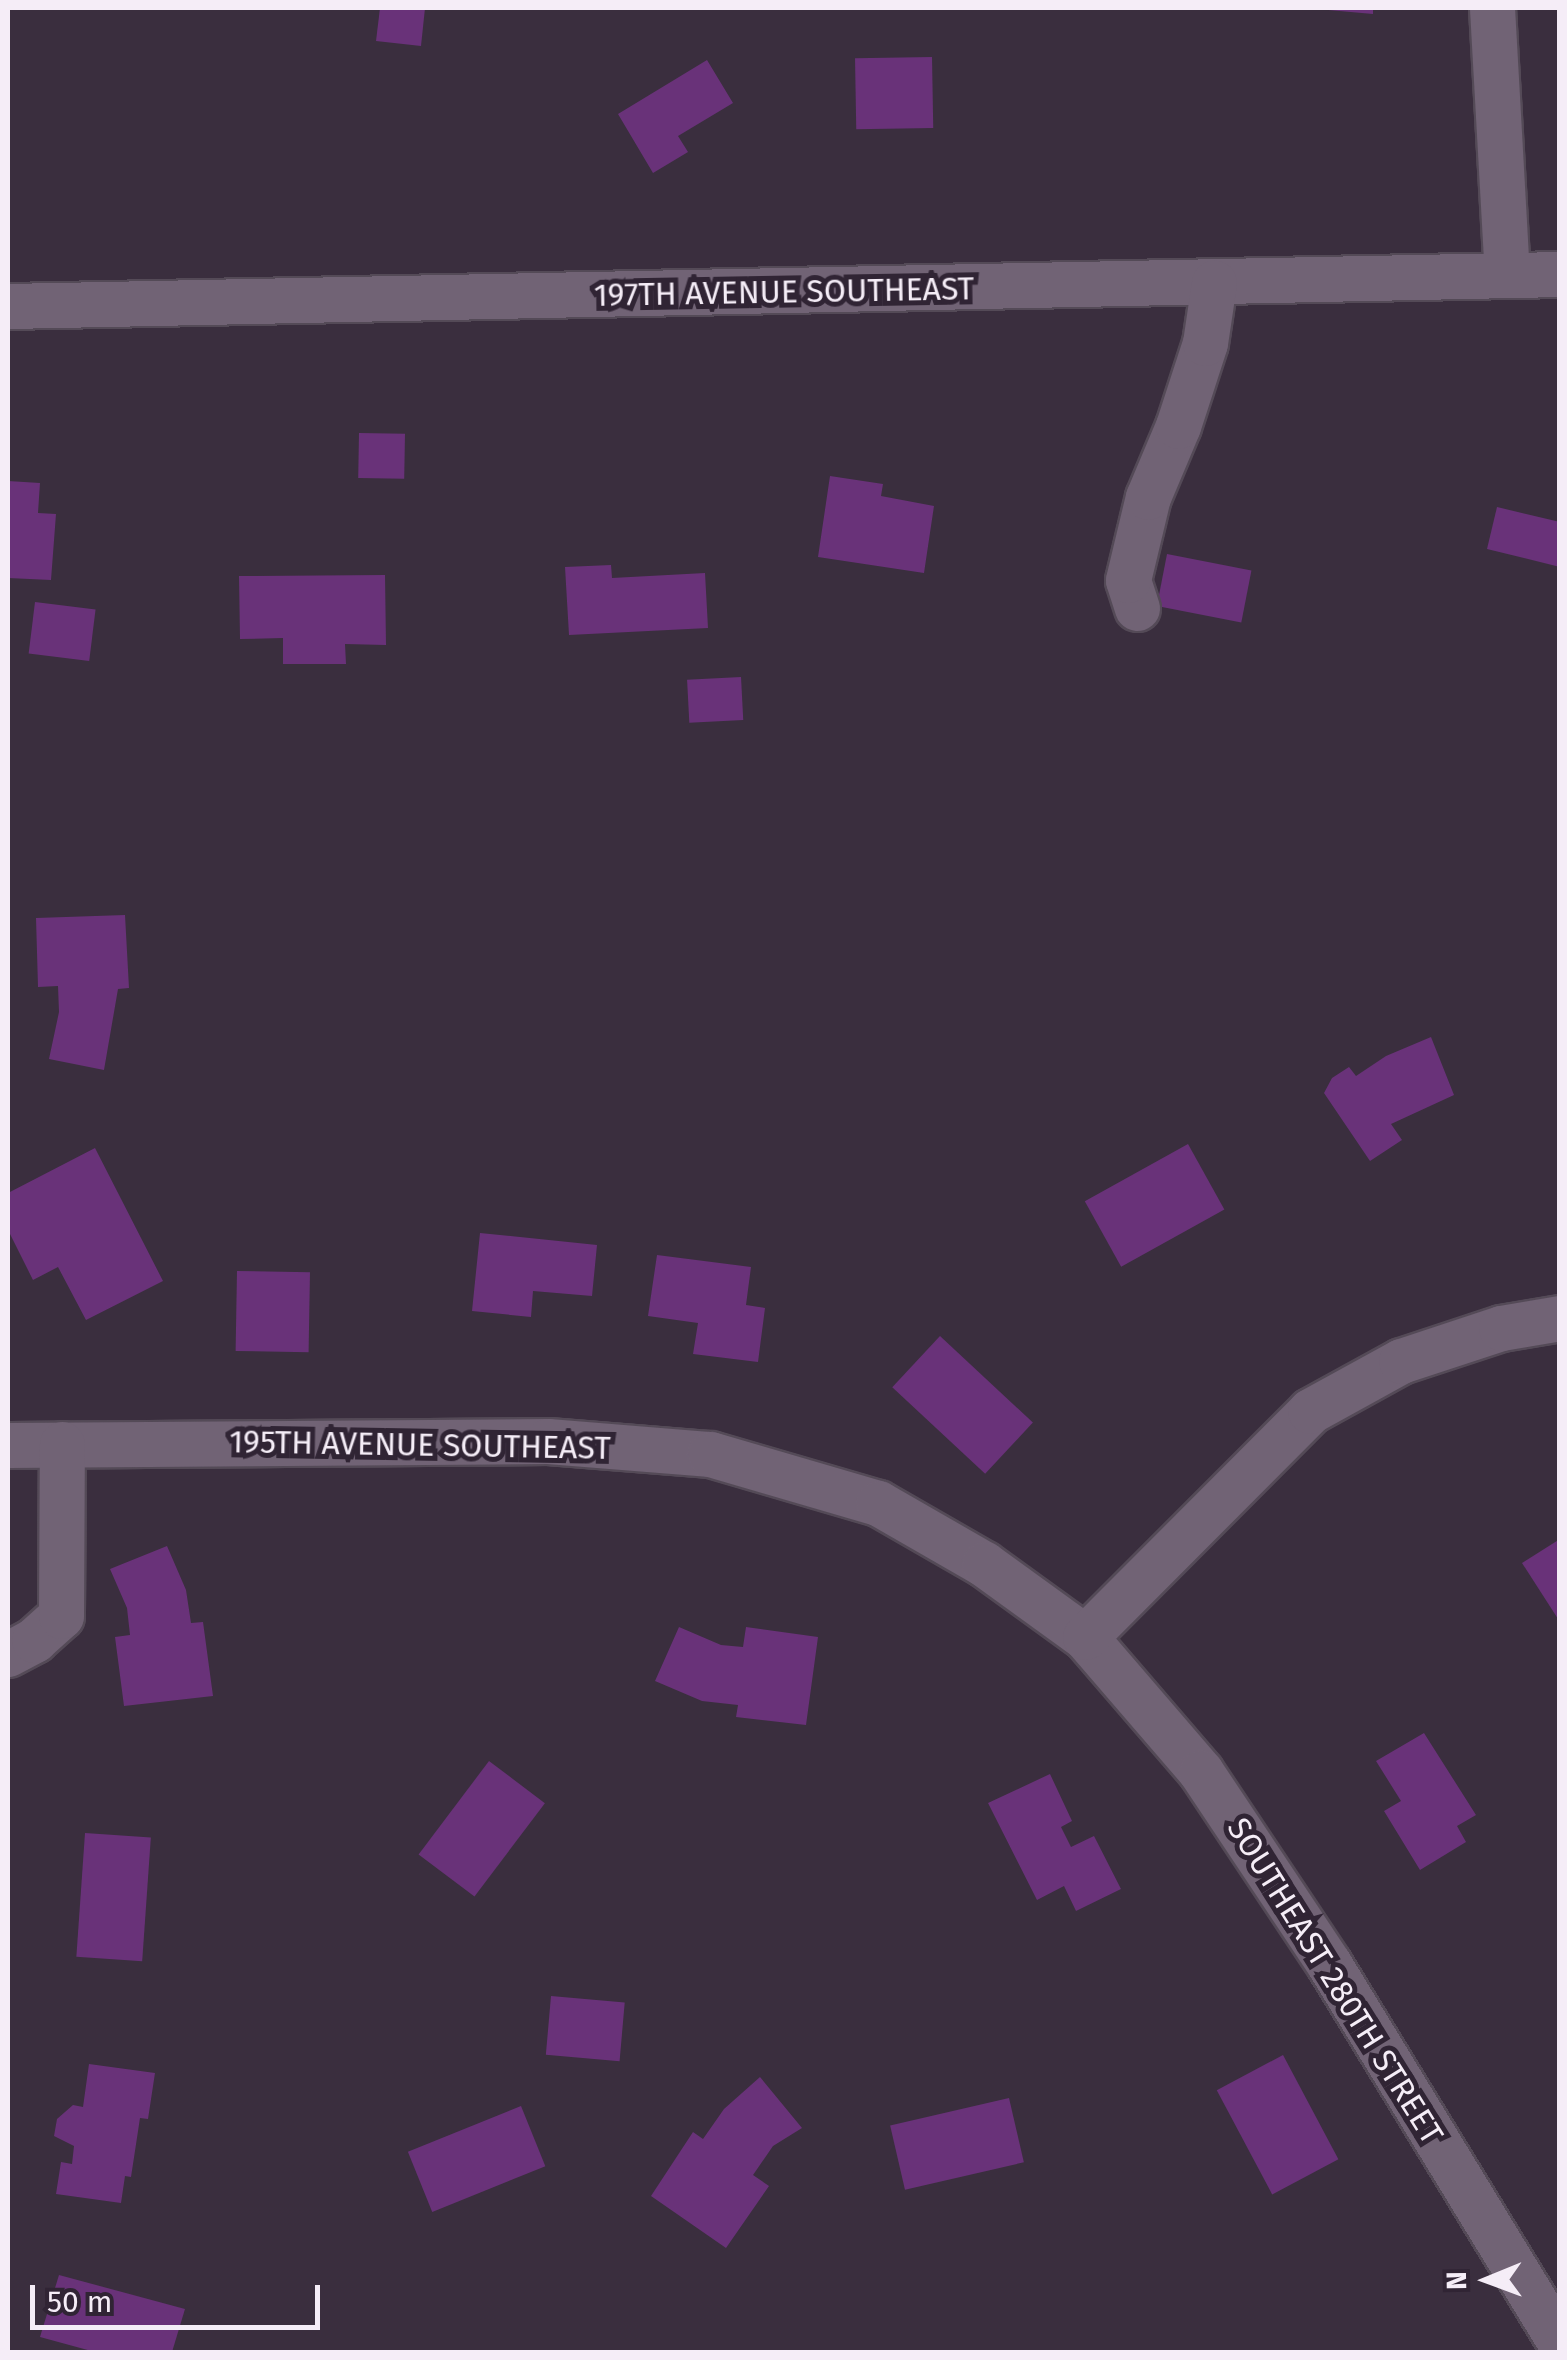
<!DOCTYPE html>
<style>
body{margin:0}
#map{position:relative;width:1567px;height:2360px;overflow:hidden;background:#3a2e3e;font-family:"Fira Sans",sans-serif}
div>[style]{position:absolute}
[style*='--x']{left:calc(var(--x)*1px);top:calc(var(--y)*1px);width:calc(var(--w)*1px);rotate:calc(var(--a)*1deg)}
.building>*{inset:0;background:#693279;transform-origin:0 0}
.roads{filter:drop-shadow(2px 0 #544a57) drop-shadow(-2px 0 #544a57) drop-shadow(0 2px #544a57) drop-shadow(0 -2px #544a57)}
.minor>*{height:45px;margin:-22.5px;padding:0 22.5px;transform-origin:22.5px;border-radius:22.5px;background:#716375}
span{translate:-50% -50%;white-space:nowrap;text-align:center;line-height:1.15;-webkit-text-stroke:10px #302434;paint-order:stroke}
.street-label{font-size:32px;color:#f5edf7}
.frame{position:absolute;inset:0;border:10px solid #f5edf7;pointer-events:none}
.north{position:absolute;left:1437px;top:2230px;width:100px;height:100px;-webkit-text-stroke:8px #302434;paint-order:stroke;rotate:269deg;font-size:28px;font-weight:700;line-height:40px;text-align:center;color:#f5edf7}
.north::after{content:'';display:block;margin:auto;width:35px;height:45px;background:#f5edf7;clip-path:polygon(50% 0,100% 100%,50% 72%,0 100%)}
.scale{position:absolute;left:30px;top:2285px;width:290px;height:45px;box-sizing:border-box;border:5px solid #f5edf7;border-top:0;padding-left:12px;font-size:30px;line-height:35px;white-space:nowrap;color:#f5edf7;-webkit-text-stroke:8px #302434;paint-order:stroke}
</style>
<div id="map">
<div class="building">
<div style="clip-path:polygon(380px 8px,425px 8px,421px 46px,376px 41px)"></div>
<div style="clip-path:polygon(1306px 8px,1373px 8px,1373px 14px)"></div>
<div style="left:932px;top:57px;width:71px;height:77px;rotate:89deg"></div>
<div style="clip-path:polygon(707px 60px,733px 103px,678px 136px,688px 152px,653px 173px,618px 114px)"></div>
<div style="left:359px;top:433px;width:46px;height:45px;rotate:1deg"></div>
<div style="clip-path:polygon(830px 476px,883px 484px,881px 496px,934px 506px,924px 573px,818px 557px)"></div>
<div style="clip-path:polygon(8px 481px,40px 483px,38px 513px,56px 514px,51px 580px,8px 578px)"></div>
<div style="clip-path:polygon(1497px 507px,1560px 522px,1560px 567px,1487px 549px)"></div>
<div style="left:1167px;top:554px;width:86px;height:53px;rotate:11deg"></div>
<div style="clip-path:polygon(611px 565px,612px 578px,705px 573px,708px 628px,569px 635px,565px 567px)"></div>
<div style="clip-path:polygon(385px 575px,386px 645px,345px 644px,346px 664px,283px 664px,283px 638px,240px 639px,239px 576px)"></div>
<div style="left:35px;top:602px;width:61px;height:52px;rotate:7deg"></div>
<div style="left:741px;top:677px;width:43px;height:54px;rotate:87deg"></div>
<div style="clip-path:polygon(125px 915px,129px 988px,118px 989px,104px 1070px,49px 1059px,59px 1012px,58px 986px,38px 987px,36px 918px)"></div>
<div style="clip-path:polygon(1431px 1037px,1454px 1095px,1391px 1124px,1402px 1140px,1370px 1161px,1324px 1093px,1332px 1078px,1349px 1067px,1356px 1076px,1386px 1056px)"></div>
<div style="left:1188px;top:1144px;width:75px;height:118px;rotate:61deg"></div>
<div style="clip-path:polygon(95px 1148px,163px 1281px,86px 1320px,58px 1267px,33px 1280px,8px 1230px,8px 1193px)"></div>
<div style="clip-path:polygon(480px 1233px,597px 1245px,592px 1296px,533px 1291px,531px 1317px,472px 1311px)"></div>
<div style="clip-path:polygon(657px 1255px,751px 1267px,746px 1305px,765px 1308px,758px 1362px,693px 1354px,698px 1323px,648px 1316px)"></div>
<div style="left:237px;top:1271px;width:73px;height:80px;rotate:1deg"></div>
<div style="left:940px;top:1336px;width:127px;height:70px;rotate:43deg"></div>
<div style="clip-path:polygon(1560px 1539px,1560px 1622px,1522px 1563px)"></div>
<div style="clip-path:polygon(167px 1546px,186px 1590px,191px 1623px,203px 1622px,213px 1696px,124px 1706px,115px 1637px,130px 1635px,127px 1608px,110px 1569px)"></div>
<div style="clip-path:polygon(679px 1627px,721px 1645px,743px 1647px,746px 1627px,818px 1637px,806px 1725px,736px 1717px,738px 1705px,702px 1701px,655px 1681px)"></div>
<div style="clip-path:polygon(1424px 1733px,1476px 1815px,1457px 1826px,1466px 1842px,1420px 1870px,1384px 1811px,1401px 1801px,1376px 1761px)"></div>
<div style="left:489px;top:1761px;width:70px;height:117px;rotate:37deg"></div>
<div style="clip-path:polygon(1050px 1774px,1072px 1821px,1061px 1827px,1071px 1847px,1094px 1836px,1121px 1889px,1076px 1911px,1064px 1886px,1037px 1900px,988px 1803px)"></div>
<div style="left:85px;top:1833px;width:66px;height:124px;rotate:4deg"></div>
<div style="left:551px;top:1996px;width:74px;height:59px;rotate:5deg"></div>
<div style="left:1283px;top:2055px;width:118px;height:75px;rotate:62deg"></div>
<div style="clip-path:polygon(89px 2064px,155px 2073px,148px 2119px,140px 2118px,131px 2177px,125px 2176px,121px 2203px,56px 2194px,61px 2162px,72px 2164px,74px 2146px,54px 2136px,57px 2119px,73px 2105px,83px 2107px)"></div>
<div style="clip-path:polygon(760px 2077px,802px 2128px,773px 2146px,753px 2175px,769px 2186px,726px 2248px,651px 2196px,693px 2132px,703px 2139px,724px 2109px)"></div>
<div style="left:1009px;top:2098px;width:66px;height:122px;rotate:77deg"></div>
<div style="left:521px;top:2106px;width:65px;height:122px;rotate:68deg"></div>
<div style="clip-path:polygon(59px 2275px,185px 2309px,172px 2352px,95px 2352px,40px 2337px)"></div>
</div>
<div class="roads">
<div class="minor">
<div style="--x:1492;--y:8;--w:267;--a:86.8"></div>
<div style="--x:8;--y:306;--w:1552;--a:-1.18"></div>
<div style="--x:1137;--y:608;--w:29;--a:-108"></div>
<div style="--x:1128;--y:580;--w:85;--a:-76.5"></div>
<div style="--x:1148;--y:497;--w:77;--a:-67.1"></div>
<div style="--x:1178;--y:426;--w:87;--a:-72"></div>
<div style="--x:1205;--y:343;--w:61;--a:-81.5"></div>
<div style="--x:8;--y:1445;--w:540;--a:-0.42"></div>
<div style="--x:548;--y:1441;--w:163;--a:4.6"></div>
<div style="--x:710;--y:1454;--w:175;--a:16.3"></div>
<div style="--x:878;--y:1503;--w:122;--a:29.9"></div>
<div style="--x:984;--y:1564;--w:125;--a:35.9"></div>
<div style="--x:1085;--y:1637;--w:178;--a:49.3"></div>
<div style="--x:1201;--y:1772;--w:231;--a:56.3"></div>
<div style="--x:1329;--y:1964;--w:444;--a:58.6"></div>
<div style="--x:1085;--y:1637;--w:319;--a:-45.1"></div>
<div style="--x:1310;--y:1411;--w:104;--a:-28.8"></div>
<div style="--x:1401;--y:1361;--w:105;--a:-18.3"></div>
<div style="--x:1501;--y:1328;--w:60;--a:-9.6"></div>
<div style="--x:8;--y:1654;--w:30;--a:-28"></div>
<div style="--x:34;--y:1640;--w:36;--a:-42"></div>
<div style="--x:61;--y:1616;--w:172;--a:-89.7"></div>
</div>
</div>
<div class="street-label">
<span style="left:784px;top:292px;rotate:-1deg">197TH AVENUE SOUTHEAST</span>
<span style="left:420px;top:1445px;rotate:1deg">195TH AVENUE SOUTHEAST</span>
<span style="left:1335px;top:1981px;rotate:58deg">SOUTHEAST 280TH STREET</span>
</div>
<div class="frame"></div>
<div class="north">N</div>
<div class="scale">50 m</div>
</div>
